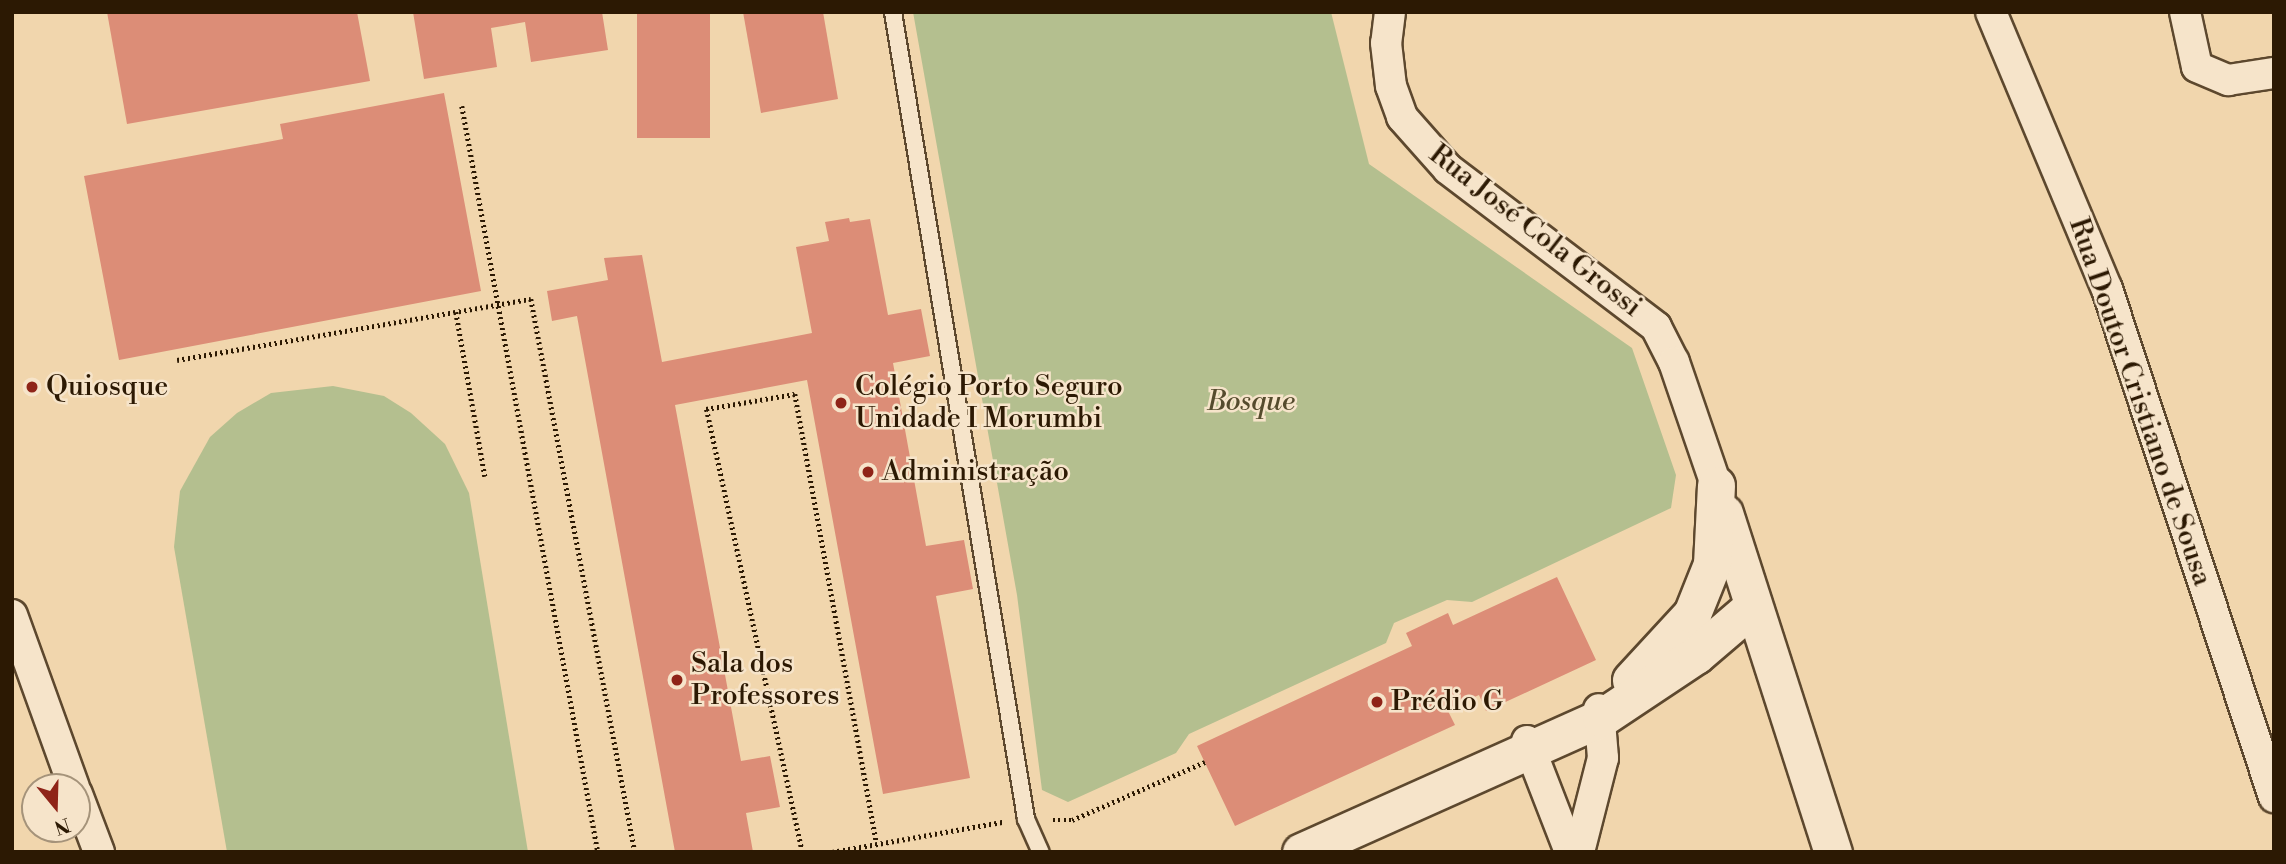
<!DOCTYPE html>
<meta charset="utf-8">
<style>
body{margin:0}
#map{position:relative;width:2286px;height:864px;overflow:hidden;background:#f1d6ad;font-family:"Libre Bodoni",serif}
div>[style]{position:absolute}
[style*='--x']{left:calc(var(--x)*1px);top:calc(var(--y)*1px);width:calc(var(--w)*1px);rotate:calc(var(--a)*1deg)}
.green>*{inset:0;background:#b4bf8f}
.building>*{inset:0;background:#dc8d77;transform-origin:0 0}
.path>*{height:4.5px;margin-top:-2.25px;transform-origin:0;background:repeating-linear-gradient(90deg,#2c1903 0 2px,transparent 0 5.5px)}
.roads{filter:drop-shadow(2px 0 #5d482e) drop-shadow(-2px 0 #5d482e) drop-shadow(0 2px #5d482e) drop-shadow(0 -2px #5d482e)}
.service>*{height:16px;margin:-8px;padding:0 8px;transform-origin:8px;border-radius:8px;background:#f6e4ca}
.minor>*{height:30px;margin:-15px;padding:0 15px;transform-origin:15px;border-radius:15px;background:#f6e4ca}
.tertiary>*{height:37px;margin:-18.5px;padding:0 18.5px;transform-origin:18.5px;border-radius:18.5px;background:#f6e4ca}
.dots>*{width:19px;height:19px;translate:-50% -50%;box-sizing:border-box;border:4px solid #f6e4ca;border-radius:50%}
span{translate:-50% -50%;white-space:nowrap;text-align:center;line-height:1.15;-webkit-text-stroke:5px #f6e4ca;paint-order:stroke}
.street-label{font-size:28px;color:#2c1903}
.poi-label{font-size:28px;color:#2c1903}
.left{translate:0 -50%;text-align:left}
.park-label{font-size:28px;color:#554b2d;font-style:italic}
.frame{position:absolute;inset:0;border:14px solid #2c1903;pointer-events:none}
.north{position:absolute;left:21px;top:773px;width:70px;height:70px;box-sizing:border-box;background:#f6e4ca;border:2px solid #a5937a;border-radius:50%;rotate:161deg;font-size:19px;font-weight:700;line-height:28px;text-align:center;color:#2c1903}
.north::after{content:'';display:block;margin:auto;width:24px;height:32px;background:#8f2418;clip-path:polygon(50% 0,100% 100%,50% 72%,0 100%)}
</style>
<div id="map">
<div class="green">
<div style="clip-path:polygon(913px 12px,1331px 12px,1369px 164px,1632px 348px,1676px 475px,1671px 508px,1472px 602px,1447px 600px,1394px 623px,1386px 643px,1189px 734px,1176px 753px,1068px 802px,1042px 790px,1017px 595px)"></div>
<div style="clip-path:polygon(333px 386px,384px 396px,411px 413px,445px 444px,469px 493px,528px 852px,227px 852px,174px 547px,180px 491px,210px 437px,237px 413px,271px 393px)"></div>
</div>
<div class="building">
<div style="clip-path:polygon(107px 12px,357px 12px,370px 81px,127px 124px)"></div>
<div style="clip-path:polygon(413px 12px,602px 12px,608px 50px,531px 62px,525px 22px,491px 28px,497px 67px,424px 79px)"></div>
<div style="left:637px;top:12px;width:73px;height:126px"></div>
<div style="clip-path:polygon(743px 12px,823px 12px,838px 99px,761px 113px)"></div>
<div style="clip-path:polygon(444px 93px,481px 291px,119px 360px,84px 176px,283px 139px,280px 124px)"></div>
<div style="clip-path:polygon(849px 218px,850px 222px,870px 219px,888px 315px,921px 309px,930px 356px,893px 363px,926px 546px,964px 540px,973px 589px,936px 596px,970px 778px,883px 794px,807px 380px,675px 405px,741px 761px,770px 756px,780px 807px,746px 813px,753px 852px,675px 852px,577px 316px,552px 321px,547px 291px,608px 280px,604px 258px,642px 255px,662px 362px,812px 333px,796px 247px,829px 241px,825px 222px)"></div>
<div style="clip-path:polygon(1557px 577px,1596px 660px,1486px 711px,1479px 695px,1447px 709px,1455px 725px,1235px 826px,1197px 746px,1412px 646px,1406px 633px,1448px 613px,1453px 625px)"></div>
</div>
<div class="path">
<div style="--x:462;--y:106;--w:758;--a:79.67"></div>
<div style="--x:456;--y:312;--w:167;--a:80"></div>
<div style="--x:177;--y:360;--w:359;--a:-9.8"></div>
<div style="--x:531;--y:299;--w:563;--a:79.35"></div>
<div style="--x:1053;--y:820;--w:19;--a:0"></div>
<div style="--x:1072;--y:820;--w:145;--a:-23.6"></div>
<div style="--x:802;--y:852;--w:453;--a:-102.2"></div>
<div style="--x:706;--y:409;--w:90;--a:-9.6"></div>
<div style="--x:795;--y:394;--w:456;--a:79.7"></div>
<div style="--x:832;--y:852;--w:174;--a:-10"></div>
</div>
<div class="roads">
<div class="service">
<div style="--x:893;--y:12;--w:818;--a:80.64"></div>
<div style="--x:1026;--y:819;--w:36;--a:66"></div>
</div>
<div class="minor">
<div style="--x:1390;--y:12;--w:31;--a:97"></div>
<div style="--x:1386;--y:43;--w:43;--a:83.4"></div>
<div style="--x:1391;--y:86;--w:33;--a:70"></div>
<div style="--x:1402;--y:117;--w:69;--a:48.5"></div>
<div style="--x:1448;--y:169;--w:261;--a:37.2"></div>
<div style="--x:1656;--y:327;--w:39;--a:63"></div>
<div style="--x:1674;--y:362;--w:130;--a:71.1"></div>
<div style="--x:1991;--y:12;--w:300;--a:67.3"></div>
<div style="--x:2107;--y:289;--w:535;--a:71.8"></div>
<div style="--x:2185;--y:12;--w:56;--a:77.7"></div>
<div style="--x:2197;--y:67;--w:34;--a:23"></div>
<div style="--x:2228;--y:80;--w:47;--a:-8.7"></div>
<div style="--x:12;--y:615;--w:183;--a:70.2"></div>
<div style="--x:1527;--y:741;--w:119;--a:68.8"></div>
<div style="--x:77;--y:794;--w:62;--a:69.2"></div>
<div style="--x:1579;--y:852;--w:97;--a:-75.7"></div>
<div style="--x:1603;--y:758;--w:49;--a:-94.7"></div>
</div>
<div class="tertiary">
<div style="--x:1724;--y:513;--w:356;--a:72.2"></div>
<div style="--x:1631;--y:680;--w:90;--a:-47.3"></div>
<div style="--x:1692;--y:614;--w:54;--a:-68.2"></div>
<div style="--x:1712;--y:564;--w:79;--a:-87.1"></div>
<div style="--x:1301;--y:852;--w:329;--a:-24.1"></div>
<div style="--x:1601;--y:718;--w:114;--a:-33.6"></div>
<div style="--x:1696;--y:655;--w:74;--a:-40.6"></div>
</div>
</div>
<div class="dots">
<div style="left:32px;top:387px;background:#8f2418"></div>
<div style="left:841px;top:403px;background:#8f2418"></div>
<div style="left:868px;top:472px;background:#8f2418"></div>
<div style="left:677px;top:680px;background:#8f2418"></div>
<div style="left:1377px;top:702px;background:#8f2418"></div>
</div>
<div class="street-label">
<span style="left:1535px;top:231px;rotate:38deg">Rua José Cola Grossi</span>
<span style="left:2140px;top:402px;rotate:71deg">Rua Doutor Cristiano de Sousa</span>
</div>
<div class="poi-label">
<span class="left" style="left:46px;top:387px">Quiosque</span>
<span class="left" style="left:855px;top:403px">Colégio Porto Seguro<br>Unidade I Morumbi</span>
<span class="left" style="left:882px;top:472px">Administração</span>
<span class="left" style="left:691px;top:680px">Sala dos<br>Professores</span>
<span class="left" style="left:1391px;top:702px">Prédio G</span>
</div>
<div class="park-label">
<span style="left:1251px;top:402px">Bosque</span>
</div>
<div class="frame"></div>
<div class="north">N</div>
</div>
